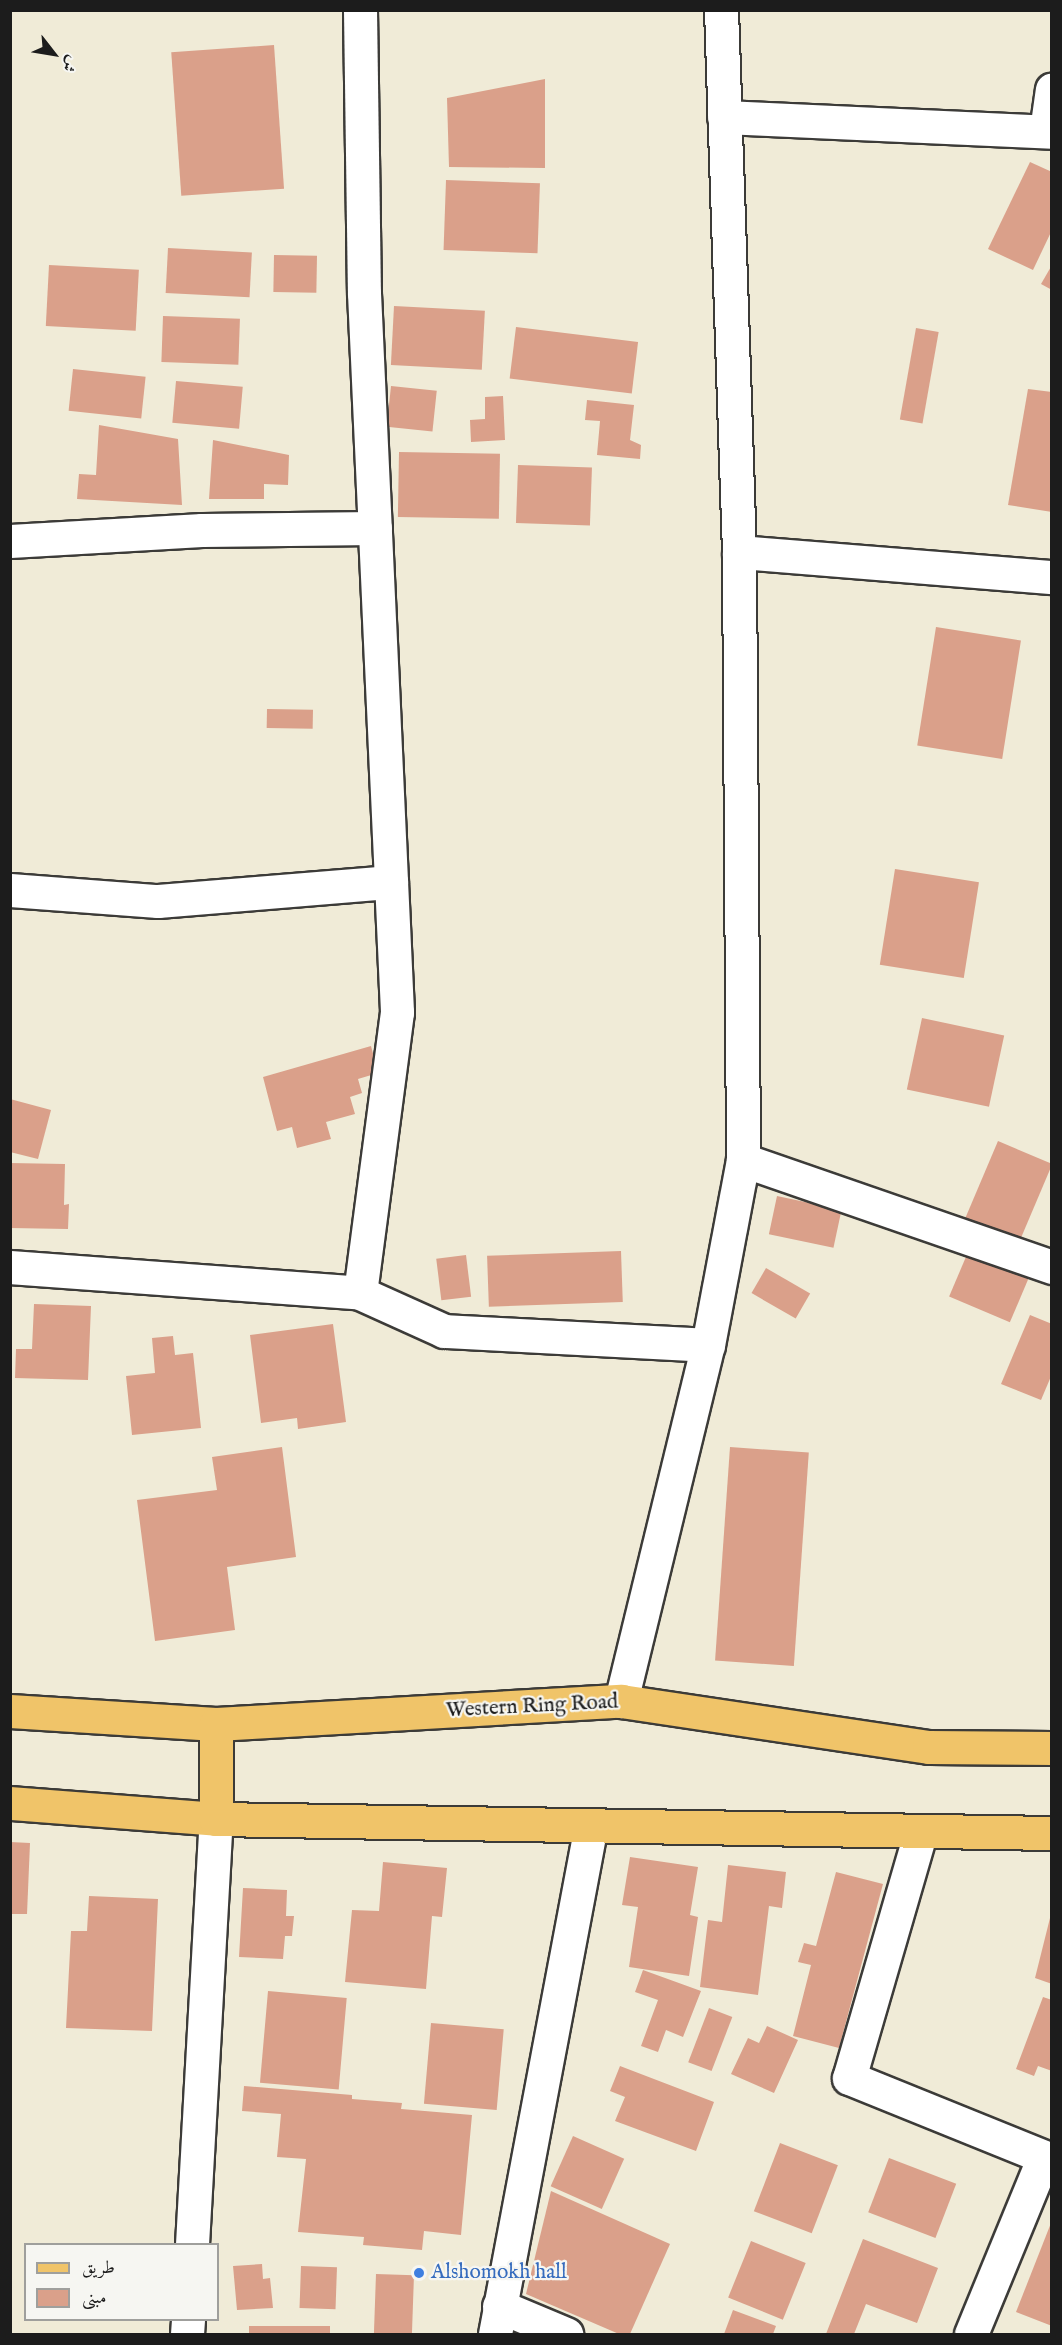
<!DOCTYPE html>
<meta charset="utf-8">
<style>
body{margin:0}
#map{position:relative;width:1062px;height:2345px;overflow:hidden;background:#f0ebd7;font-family:"IM FELL English",Amiri,serif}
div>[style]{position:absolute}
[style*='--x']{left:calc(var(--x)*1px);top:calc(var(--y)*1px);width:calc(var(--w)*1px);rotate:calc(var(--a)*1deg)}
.building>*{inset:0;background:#daa08a;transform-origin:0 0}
.roads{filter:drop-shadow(2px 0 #3c3b38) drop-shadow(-2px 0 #3c3b38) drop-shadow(0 2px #3c3b38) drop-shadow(0 -2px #3c3b38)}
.minor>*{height:33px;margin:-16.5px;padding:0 16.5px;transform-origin:16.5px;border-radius:16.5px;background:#fff}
.tertiary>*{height:33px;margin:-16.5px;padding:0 16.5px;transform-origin:16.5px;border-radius:16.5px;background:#fff}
.primary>*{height:33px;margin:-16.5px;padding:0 16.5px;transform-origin:16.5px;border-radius:16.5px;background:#f0c469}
.dots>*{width:16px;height:16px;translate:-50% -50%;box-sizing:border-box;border:3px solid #f6f6f2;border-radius:50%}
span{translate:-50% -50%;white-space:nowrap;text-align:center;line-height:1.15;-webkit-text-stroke:4.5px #f6f6f2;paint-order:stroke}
.street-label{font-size:21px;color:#1c1c1c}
.shop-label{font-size:21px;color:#366cbe}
.left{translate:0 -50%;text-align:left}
.frame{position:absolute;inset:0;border:12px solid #1c1c1c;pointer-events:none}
.legend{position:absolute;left:24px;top:2243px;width:195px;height:78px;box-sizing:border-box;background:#f6f6f2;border:2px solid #9f9f9c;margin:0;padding:8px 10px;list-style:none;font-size:18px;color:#1c1c1c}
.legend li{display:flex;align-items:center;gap:12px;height:30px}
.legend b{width:30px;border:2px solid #9f9f9c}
.north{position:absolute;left:24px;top:24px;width:60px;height:60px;-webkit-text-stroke:4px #f6f6f2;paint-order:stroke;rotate:121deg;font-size:16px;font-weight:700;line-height:24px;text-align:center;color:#1c1c1c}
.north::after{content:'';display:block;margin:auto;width:21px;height:27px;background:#1c1c1c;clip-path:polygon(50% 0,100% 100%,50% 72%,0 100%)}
</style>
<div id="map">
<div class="building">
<div style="left:274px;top:45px;width:144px;height:103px;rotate:86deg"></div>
<div style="clip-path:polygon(545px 79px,545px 168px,449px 167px,447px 98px)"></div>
<div style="clip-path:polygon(1030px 162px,1052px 172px,1052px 230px,1033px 270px,988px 249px)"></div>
<div style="left:446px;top:180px;width:94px;height:70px;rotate:2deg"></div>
<div style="left:168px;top:248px;width:84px;height:45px;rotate:3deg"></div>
<div style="left:274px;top:255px;width:43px;height:37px;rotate:1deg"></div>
<div style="left:49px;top:265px;width:90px;height:61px;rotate:3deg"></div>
<div style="clip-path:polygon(1052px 265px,1052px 290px,1041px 284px)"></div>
<div style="left:394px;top:306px;width:91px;height:59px;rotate:3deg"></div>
<div style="left:163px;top:316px;width:77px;height:46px;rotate:2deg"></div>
<div style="left:516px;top:327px;width:123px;height:52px;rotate:7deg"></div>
<div style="left:916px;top:328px;width:23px;height:93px;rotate:10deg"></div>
<div style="left:73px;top:369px;width:73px;height:42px;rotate:6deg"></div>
<div style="left:176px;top:381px;width:67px;height:42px;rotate:5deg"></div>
<div style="left:391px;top:386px;width:46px;height:41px;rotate:6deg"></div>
<div style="clip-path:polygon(1028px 389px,1052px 392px,1052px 512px,1008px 505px)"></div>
<div style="clip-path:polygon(503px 396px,505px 440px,471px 442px,470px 420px,485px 419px,485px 397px)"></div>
<div style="clip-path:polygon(587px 400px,634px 405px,630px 440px,641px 445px,640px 459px,597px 455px,600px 421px,585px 420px)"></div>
<div style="clip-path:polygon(99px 425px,178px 439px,182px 505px,77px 499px,79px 474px,96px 475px)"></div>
<div style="clip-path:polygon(213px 440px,289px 455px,288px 485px,264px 484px,264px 499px,209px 499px)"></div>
<div style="left:399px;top:452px;width:101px;height:65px;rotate:1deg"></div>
<div style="left:518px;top:465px;width:74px;height:58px;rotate:2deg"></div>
<div style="left:936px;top:627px;width:86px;height:120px;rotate:9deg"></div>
<div style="left:267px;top:709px;width:46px;height:19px;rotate:1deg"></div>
<div style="left:895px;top:869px;width:85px;height:97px;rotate:9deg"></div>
<div style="left:922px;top:1018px;width:84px;height:73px;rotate:12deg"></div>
<div style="clip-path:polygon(371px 1046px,378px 1073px,358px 1079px,362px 1093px,350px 1097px,355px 1114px,326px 1122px,331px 1139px,297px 1148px,292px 1127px,277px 1131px,263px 1077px)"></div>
<div style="clip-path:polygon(10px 1099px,51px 1110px,38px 1159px,10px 1152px)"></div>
<div style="left:998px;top:1141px;width:59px;height:86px;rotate:23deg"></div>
<div style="clip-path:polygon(10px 1163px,65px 1164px,64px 1205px,69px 1204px,68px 1229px,10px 1228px)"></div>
<div style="left:777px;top:1196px;width:66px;height:39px;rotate:12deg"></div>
<div style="left:971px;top:1245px;width:66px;height:56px;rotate:23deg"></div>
<div style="left:621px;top:1251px;width:51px;height:134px;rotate:88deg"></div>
<div style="left:466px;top:1255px;width:42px;height:30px;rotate:83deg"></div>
<div style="left:766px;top:1268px;width:51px;height:29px;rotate:30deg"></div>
<div style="clip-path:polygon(34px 1304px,91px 1306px,88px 1380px,15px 1378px,16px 1349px,32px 1349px)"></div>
<div style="clip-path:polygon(1030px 1315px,1052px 1324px,1052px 1374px,1041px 1400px,1001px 1384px)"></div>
<div style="clip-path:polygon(333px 1324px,346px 1422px,298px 1429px,297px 1418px,261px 1423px,250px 1335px)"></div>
<div style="clip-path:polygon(173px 1336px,175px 1355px,193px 1353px,201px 1428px,132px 1435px,126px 1376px,155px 1373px,152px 1338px)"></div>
<div style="clip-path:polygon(282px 1447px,296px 1557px,227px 1567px,235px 1630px,155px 1641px,137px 1500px,217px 1490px,212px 1457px)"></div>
<div style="left:730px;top:1447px;width:79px;height:214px;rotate:4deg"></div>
<div style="clip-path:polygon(10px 1842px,30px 1843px,27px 1914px,10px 1914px)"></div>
<div style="clip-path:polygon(630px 1857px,698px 1867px,690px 1915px,698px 1917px,689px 1976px,629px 1967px,638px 1907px,622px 1905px)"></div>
<div style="clip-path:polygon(383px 1862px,447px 1868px,442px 1917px,432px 1916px,426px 1989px,345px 1982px,352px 1910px,379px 1911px)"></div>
<div style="clip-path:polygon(728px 1865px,786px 1872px,782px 1908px,769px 1906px,758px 1995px,700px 1987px,708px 1920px,722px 1922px)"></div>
<div style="clip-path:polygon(836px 1872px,883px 1884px,839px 2048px,793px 2036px,811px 1965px,798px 1962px,804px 1943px,816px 1946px)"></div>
<div style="clip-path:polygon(243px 1888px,287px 1890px,286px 1916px,294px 1916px,292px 1936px,285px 1936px,283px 1959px,239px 1957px)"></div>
<div style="clip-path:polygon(89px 1896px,158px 1899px,152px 2031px,66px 2028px,71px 1931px,87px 1931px)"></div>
<div style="clip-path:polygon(1052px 1910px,1052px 1984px,1035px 1978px)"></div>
<div style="clip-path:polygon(643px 1970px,701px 1991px,683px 2037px,666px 2030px,658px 2052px,641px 2046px,658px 2000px,635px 1992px)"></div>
<div style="left:268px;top:1991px;width:79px;height:92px;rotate:5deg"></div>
<div style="clip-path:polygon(1043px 1997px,1052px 2000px,1052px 2071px,1038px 2066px,1034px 2076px,1016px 2069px)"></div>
<div style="left:709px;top:2008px;width:25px;height:58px;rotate:21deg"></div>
<div style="left:431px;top:2023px;width:73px;height:81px;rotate:5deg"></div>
<div style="clip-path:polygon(767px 2026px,798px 2040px,774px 2093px,731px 2074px,748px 2038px,759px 2043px)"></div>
<div style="clip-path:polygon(620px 2066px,714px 2102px,696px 2151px,615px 2121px,625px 2097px,610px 2091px)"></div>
<div style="clip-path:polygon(244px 2086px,352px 2095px,352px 2099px,402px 2103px,401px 2109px,472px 2115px,461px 2235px,424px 2231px,422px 2250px,363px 2245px,364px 2237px,298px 2232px,306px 2159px,277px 2157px,281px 2114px,242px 2111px)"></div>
<div style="left:573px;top:2136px;width:56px;height:55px;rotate:24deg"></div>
<div style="left:780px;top:2143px;width:62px;height:73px;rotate:21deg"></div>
<div style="left:889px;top:2158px;width:72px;height:58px;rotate:21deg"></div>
<div style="clip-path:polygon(551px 2191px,670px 2244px,630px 2334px,619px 2334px,526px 2294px)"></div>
<div style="clip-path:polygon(1051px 2223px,1052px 2223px,1052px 2326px,1016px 2312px)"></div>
<div style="clip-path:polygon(863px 2239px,938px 2268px,917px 2323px,866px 2304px,854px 2334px,826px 2334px)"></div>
<div style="left:751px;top:2241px;width:59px;height:61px;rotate:22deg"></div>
<div style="clip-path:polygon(262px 2264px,263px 2279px,270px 2278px,273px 2308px,237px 2310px,233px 2266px)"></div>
<div style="left:301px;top:2266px;width:36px;height:42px;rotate:2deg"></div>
<div style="left:376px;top:2274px;width:38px;height:59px;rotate:2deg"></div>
<div style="clip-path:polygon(733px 2310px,776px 2326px,773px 2334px,724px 2334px)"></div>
<div style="left:249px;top:2326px;width:81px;height:8px"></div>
</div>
<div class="roads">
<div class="minor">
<div style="--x:360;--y:10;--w:283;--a:89.2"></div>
<div style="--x:364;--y:293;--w:720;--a:87.37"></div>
<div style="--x:397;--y:1012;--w:283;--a:97.5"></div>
<div style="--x:724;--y:117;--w:328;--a:2.6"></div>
<div style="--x:1046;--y:131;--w:42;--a:-81.9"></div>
<div style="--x:10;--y:541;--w:192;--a:-3.3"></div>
<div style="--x:202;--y:530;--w:173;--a:-0.7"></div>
<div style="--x:739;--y:552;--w:314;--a:4.6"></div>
<div style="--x:10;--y:890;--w:148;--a:4.3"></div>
<div style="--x:158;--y:901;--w:234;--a:-4.7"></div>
<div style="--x:743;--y:1160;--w:327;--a:19.1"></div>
<div style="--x:10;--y:1267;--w:351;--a:4.2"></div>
<div style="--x:360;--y:1293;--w:92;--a:24.3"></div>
<div style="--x:444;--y:1331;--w:264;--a:3"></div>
<div style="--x:920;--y:1834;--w:254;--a:106.2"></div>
<div style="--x:849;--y:2078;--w:219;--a:22"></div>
<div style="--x:192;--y:2244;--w:426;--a:-86.8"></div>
<div style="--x:499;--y:2306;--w:73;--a:22.7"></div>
<div style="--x:187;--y:2334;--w:14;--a:-86"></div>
<div style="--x:495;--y:2334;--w:518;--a:-79.32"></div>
<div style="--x:971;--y:2334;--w:191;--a:-67.6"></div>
</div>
<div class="tertiary">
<div style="--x:621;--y:1701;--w:366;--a:-76.3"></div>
<div style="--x:708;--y:1345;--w:188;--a:-79.3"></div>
<div style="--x:743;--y:1160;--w:608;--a:-90.38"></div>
<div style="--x:739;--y:552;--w:542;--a:-91.9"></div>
</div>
<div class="primary">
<div style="--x:10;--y:1711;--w:206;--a:3.6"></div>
<div style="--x:216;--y:1724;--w:406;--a:-3.3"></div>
<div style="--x:621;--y:1701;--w:311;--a:8.5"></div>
<div style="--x:929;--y:1747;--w:123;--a:0.5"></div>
<div style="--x:10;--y:1803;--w:207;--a:4.4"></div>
<div style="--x:216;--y:1819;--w:836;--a:0.96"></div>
<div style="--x:216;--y:1819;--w:95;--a:-90"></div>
</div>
</div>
<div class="dots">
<div style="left:419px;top:2273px;background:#3f7fe0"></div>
</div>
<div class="street-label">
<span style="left:532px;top:1707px;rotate:-3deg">Western Ring Road</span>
</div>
<div class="shop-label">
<span class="left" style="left:431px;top:2273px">Alshomokh hall</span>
</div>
<div class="frame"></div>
<ul class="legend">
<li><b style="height:8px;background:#f0c469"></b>طريق</li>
<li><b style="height:16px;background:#daa08a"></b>مبنى</li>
</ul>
<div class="north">ش</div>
</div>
